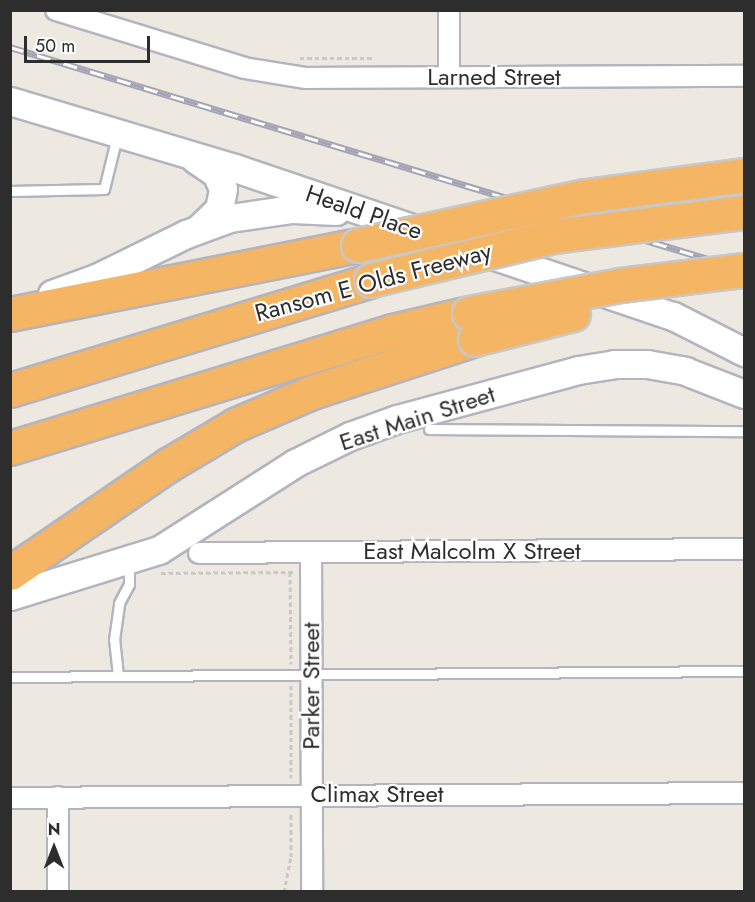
<!DOCTYPE html>
<style>
body{margin:0}
#map{position:relative;width:755px;height:902px;overflow:hidden;background:#ede9e0;font-family:Jost,sans-serif}
div>[style]{position:absolute}
[style*='--x']{left:calc(var(--x)*1px);top:calc(var(--y)*1px);width:calc(var(--w)*1px);rotate:calc(var(--a)*1deg)}
.path>*{height:3px;margin-top:-1.5px;transform-origin:0;background:repeating-linear-gradient(90deg,#c8c8c8 0 4.5px,transparent 0 7.5px)}
.roads{filter:drop-shadow(2px 0 #b3b4bf) drop-shadow(-2px 0 #b3b4bf) drop-shadow(0 2px #b3b4bf) drop-shadow(0 -2px #b3b4bf)}
.lane>*{height:9px;margin:-4.5px;padding:0 4.5px;transform-origin:4.5px;border-radius:4.5px;background:#fff}
.street>*{height:20px;margin:-10px;padding:0 10px;transform-origin:10px;border-radius:10px;background:#fff}
.secondary>*{height:27px;margin:-13.5px;padding:0 13.5px;transform-origin:13.5px;border-radius:13.5px;background:#fff}
.highway>*{height:33px;margin:-16.5px;padding:0 16.5px;transform-origin:16.5px;border-radius:16.5px;background:#f4b564}
.rail>*{height:7px;margin-top:-3.5px;transform-origin:0;background:repeating-linear-gradient(90deg,#fff 0 14px,#a3a3b5 0 28px);box-sizing:border-box;border-block:2px solid #a3a3b5}
.bridges{filter:drop-shadow(2px 0 #c8c8c8) drop-shadow(-2px 0 #c8c8c8) drop-shadow(0 2px #c8c8c8) drop-shadow(0 -2px #c8c8c8)}
.highway-bridge>*{height:33px;margin:-16.5px;padding:0 16.5px;transform-origin:16.5px;border-radius:16.5px;background:#f4b564}
span{translate:-50% -50%;white-space:nowrap;text-align:center;line-height:1.15;-webkit-text-stroke:4.5px #fff;paint-order:stroke}
.street-label{font-size:24px;color:#2d2d2d}
.frame{position:absolute;inset:0;border:12px solid #2d2d2d;pointer-events:none}
.north{position:absolute;left:24px;top:818px;width:60px;height:60px;-webkit-text-stroke:4px #fff;paint-order:stroke;rotate:0deg;font-size:16px;font-weight:700;line-height:24px;text-align:center;color:#2d2d2d}
.north::after{content:'';display:block;margin:auto;width:21px;height:27px;background:#2d2d2d;clip-path:polygon(50% 0,100% 100%,50% 72%,0 100%)}
.scale{position:absolute;left:24px;top:36px;width:126px;height:27px;box-sizing:border-box;border:3px solid #2d2d2d;border-top:0;padding-left:8px;font-size:18px;line-height:21px;white-space:nowrap;color:#2d2d2d;-webkit-text-stroke:4px #fff;paint-order:stroke}
</style>
<div id="map">
<div class="path">
<div style="--x:300;--y:58;--w:75;--a:0"></div>
<div style="--x:290;--y:572;--w:92;--a:89.4"></div>
<div style="--x:161;--y:573;--w:132;--a:-0.4"></div>
<div style="--x:291;--y:685;--w:93;--a:90"></div>
<div style="--x:284;--y:892;--w:36;--a:-79"></div>
<div style="--x:291;--y:857;--w:43;--a:-90"></div>
</div>
<div class="roads">
<div class="lane">
<div style="--x:10;--y:191;--w:94;--a:-1.2"></div>
<div style="--x:104;--y:189;--w:55;--a:-76.2"></div>
<div style="--x:429;--y:429;--w:315;--a:0.4"></div>
<div style="--x:118;--y:676;--w:36;--a:-96"></div>
<div style="--x:114;--y:640;--w:37;--a:-82"></div>
<div style="--x:119;--y:603;--w:21;--a:-62"></div>
<div style="--x:129;--y:584;--w:23;--a:-90"></div>
<div style="--x:10;--y:677;--w:734;--a:-0.47"></div>
</div>
<div class="street">
<div style="--x:56;--y:10;--w:197;--a:17.1"></div>
<div style="--x:244;--y:68;--w:63;--a:9.2"></div>
<div style="--x:306;--y:78;--w:438;--a:-0.3"></div>
<div style="--x:449;--y:77;--w:67;--a:-90"></div>
<div style="--x:199;--y:553;--w:545;--a:-0.42"></div>
<div style="--x:311;--y:553;--w:339;--a:89.8"></div>
<div style="--x:58;--y:797;--w:95;--a:90"></div>
<div style="--x:10;--y:798;--w:734;--a:-0.39"></div>
</div>
<div class="secondary">
<div style="--x:10;--y:101;--w:235;--a:16.6"></div>
<div style="--x:235;--y:168;--w:462;--a:18.7"></div>
<div style="--x:673;--y:316;--w:80;--a:26.9"></div>
<div style="--x:195;--y:159;--w:25;--a:34"></div>
<div style="--x:216;--y:173;--w:17;--a:66"></div>
<div style="--x:223;--y:189;--w:20;--a:101"></div>
<div style="--x:219;--y:209;--w:28;--a:136"></div>
<div style="--x:52;--y:294;--w:47;--a:-20"></div>
<div style="--x:96;--y:278;--w:100;--a:-26.1"></div>
<div style="--x:186;--y:234;--w:47;--a:-20"></div>
<div style="--x:230;--y:218;--w:63;--a:-8.3"></div>
<div style="--x:292;--y:209;--w:44;--a:2.6"></div>
<div style="--x:10;--y:596;--w:156;--a:-17.2"></div>
<div style="--x:159;--y:550;--w:161;--a:-32.6"></div>
<div style="--x:295;--y:463;--w:61;--a:-26.1"></div>
<div style="--x:350;--y:436;--w:50;--a:-19.9"></div>
<div style="--x:397;--y:419;--w:188;--a:-15.1"></div>
<div style="--x:578;--y:370;--w:36;--a:-9"></div>
<div style="--x:614;--y:364;--w:33;--a:0"></div>
<div style="--x:647;--y:364;--w:39;--a:10"></div>
<div style="--x:685;--y:371;--w:63;--a:21.3"></div>
</div>
<div class="highway">
<div style="--x:10;--y:314;--w:355;--a:-11.2"></div>
<div style="--x:10;--y:390;--w:377;--a:-16.9"></div>
<div style="--x:10;--y:448;--w:400;--a:-17"></div>
<div style="--x:392;--y:331;--w:79;--a:-13.2"></div>
<div style="--x:10;--y:573;--w:191;--a:-34.4"></div>
<div style="--x:168;--y:465;--w:78;--a:-30.8"></div>
<div style="--x:235;--y:425;--w:84;--a:-23.2"></div>
<div style="--x:312;--y:392;--w:171;--a:-18"></div>
</div>
</div>
<div class="rail">
<div style="--x:10;--y:47;--w:767;--a:16.9"></div>
</div>
<div class="bridges">
<div class="highway-bridge">
<div style="--x:358;--y:245;--w:232;--a:-12.2"></div>
<div style="--x:585;--y:196;--w:160;--a:-7.5"></div>
<div style="--x:371;--y:280;--w:188;--a:-13.5"></div>
<div style="--x:554;--y:236;--w:192;--a:-7.2"></div>
<div style="--x:469;--y:313;--w:154;--a:-10.5"></div>
<div style="--x:620;--y:285;--w:125;--a:-6.9"></div>
<div style="--x:475;--y:339;--w:101;--a:-14.3"></div>
</div>
</div>
<div class="street-label">
<span style="left:494px;top:77px">Larned Street</span>
<span style="left:364px;top:212px;rotate:19deg">Heald Place</span>
<span style="left:373px;top:282px;rotate:-15deg">Ransom E Olds Freeway</span>
<span style="left:417px;top:418px;rotate:-18deg">East Main Street</span>
<span style="left:472px;top:551px">East Malcolm X Street</span>
<span style="left:311px;top:686px;rotate:-90deg">Parker Street</span>
<span style="left:377px;top:794px">Climax Street</span>
</div>
<div class="frame"></div>
<div class="north">N</div>
<div class="scale">50 m</div>
</div>
